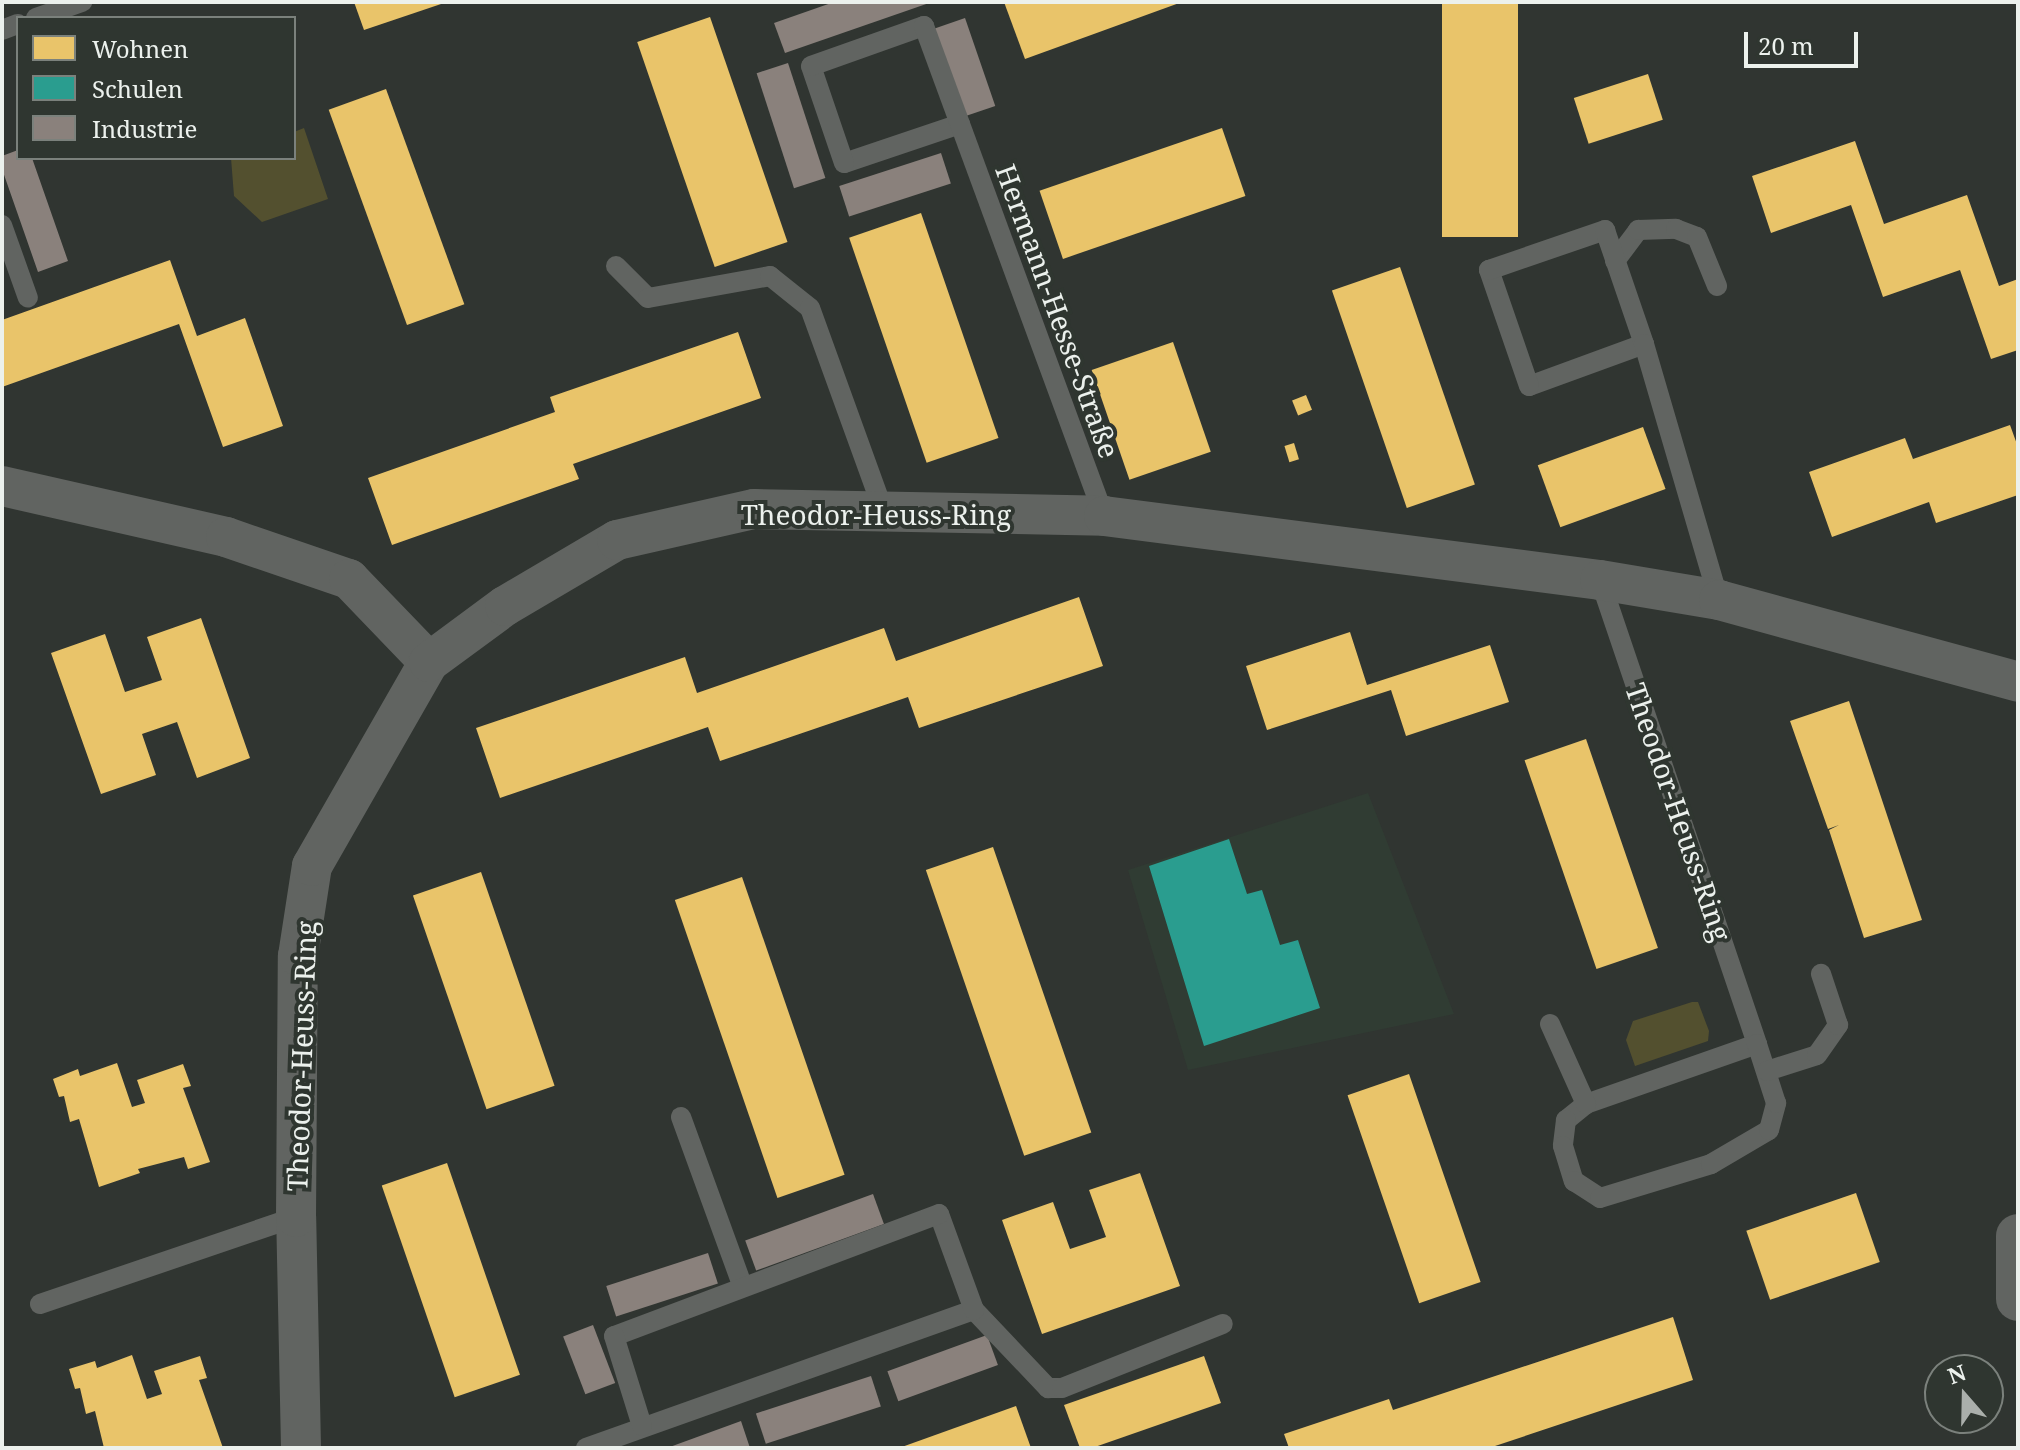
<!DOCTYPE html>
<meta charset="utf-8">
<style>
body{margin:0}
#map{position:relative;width:2020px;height:1450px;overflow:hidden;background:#303531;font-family:"Noto Serif",serif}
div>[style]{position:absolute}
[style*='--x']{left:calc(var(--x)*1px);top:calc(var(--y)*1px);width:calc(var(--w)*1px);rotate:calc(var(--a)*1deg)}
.built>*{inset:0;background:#303c33}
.green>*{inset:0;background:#53502f}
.homes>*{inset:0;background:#e9c46a;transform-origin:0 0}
.schools>*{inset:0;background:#2a9d8f}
.industry>*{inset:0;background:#8a817c;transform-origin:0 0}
.lane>*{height:20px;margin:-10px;padding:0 10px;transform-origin:10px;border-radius:10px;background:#616461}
.street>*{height:40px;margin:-20px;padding:0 20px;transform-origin:20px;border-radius:20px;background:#616461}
.secondary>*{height:44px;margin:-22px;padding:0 22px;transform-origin:22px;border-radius:22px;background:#616461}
span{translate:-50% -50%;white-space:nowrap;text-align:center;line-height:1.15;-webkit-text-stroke:8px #2f3630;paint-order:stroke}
.street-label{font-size:28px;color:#ecf1ed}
.frame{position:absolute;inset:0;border:4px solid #ecf1ed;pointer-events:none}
.legend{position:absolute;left:16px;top:16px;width:280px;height:144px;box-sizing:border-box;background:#2f3630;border:2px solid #7b817c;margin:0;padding:10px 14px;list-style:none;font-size:24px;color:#ecf1ed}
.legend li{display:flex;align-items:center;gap:16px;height:40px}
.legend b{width:40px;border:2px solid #7b817c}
.north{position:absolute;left:1924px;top:1354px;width:80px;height:80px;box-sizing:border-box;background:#2f3630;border:2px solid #7b817c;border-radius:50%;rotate:340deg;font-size:22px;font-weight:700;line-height:32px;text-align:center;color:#ecf1ed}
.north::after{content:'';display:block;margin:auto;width:28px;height:36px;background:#aaafab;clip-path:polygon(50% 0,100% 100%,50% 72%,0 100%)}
.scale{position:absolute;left:1744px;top:32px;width:114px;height:36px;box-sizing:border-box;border:4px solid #ecf1ed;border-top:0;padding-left:10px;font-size:24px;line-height:28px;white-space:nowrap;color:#ecf1ed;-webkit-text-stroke:6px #2f3630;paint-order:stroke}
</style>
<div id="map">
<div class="built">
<div style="clip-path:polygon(1368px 793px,1454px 1014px,1188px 1070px,1128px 870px)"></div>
</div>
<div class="green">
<div style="clip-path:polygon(304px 128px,328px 199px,262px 222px,234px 196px,231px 158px,294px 158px,294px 132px)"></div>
<div style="clip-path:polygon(1692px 1002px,1698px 1002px,1709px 1031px,1708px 1041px,1635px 1066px,1626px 1040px,1633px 1021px)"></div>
</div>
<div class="homes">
<div style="clip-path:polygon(354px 2px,444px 2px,444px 3px,364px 30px)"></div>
<div style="clip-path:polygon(1004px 2px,1182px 2px,1025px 59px)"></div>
<div style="left:1442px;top:2px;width:76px;height:235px"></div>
<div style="left:710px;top:17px;width:238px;height:77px;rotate:71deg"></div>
<div style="left:1648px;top:74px;width:48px;height:78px;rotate:72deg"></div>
<div style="left:386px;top:89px;width:229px;height:61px;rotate:70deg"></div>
<div style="left:1222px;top:128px;width:72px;height:193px;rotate:71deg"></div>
<div style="clip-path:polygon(1855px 141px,1884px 224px,1967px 195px,1999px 286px,2018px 279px,2018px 350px,1991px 359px,1960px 270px,1883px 297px,1851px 205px,1771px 233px,1752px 176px)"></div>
<div style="left:921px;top:213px;width:238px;height:76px;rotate:71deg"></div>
<div style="clip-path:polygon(170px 260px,197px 336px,245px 318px,283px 426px,223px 447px,179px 324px,2px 387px,2px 320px)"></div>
<div style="left:1400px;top:267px;width:230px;height:72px;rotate:71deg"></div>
<div style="clip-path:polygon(738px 332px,761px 398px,573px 464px,579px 479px,392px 545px,368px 478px,555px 412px,550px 397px)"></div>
<div style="left:1173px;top:342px;width:116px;height:86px;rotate:71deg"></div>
<div style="left:1306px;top:395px;width:16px;height:15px;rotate:68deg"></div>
<div style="clip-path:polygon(2010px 425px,2018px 447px,2018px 495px,1936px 523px,1929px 502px,1832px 537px,1809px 472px,1905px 438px,1913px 459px)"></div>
<div style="left:1643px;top:427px;width:66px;height:112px;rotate:70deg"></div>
<div style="left:1294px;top:443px;width:17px;height:10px;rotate:73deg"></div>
<div style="clip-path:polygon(1079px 597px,1103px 666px,919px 728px,908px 697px,720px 761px,708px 727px,500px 798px,476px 728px,685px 657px,697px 693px,884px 628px,896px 661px)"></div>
<div style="clip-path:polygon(201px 618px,250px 758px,197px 778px,177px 722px,142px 734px,156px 775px,101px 794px,51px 653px,105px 634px,125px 692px,162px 680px,147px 637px)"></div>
<div style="clip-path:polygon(1350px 632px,1367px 685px,1490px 645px,1509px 702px,1406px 736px,1391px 690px,1267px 730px,1246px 666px)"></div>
<div style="clip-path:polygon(1849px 701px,1922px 920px,1864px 938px,1829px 830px,1839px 825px,1828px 829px,1790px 721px)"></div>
<div style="left:1586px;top:739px;width:221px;height:65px;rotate:71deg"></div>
<div style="left:993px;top:847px;width:302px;height:71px;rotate:71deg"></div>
<div style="left:481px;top:872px;width:226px;height:72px;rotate:71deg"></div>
<div style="left:742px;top:877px;width:315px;height:71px;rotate:71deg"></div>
<div style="clip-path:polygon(117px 1063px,132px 1107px,145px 1103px,137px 1080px,183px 1064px,191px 1086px,183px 1088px,210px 1162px,188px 1169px,184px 1157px,138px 1169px,140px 1173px,99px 1187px,79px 1119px,70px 1122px,64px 1096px,59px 1097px,53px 1079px,78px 1069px,80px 1076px)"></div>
<div style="left:1409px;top:1074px;width:220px;height:65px;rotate:71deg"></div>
<div style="left:447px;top:1163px;width:224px;height:69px;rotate:71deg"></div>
<div style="clip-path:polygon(1140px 1173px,1180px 1286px,1042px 1334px,1002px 1220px,1053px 1202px,1070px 1249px,1106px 1237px,1089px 1190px)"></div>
<div style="left:1856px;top:1193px;width:73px;height:116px;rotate:71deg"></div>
<div style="clip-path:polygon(1673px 1317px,1693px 1380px,1489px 1448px,1289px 1448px,1284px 1434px,1389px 1399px,1393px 1410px)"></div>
<div style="clip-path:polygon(132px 1355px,147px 1399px,162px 1394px,154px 1371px,200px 1356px,207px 1378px,199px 1380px,223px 1448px,104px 1448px,95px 1411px,86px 1414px,80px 1388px,75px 1389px,69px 1369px,95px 1361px,97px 1368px)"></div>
<div style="clip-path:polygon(1204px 1356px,1221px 1403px,1092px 1448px,1080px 1448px,1064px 1405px)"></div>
<div style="clip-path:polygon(1016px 1406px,1031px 1448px,899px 1448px)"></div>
</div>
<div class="schools">
<div style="clip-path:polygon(1229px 839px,1247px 894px,1262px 890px,1280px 945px,1298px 940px,1320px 1008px,1204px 1046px,1149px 866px)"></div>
</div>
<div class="industry">
<div style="clip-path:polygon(834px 2px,932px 2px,785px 53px,774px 23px)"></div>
<div style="left:965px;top:18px;width:93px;height:32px;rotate:71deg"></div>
<div style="left:788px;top:63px;width:121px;height:33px;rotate:72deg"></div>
<div style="clip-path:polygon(18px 150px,18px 158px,32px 158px,68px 261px,38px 272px,2px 169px,2px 156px)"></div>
<div style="left:941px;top:153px;width:32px;height:107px;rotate:72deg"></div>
<div style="left:873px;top:1194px;width:32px;height:136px;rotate:70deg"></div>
<div style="left:708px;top:1253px;width:32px;height:107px;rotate:72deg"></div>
<div style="left:593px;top:1325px;width:62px;height:32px;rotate:69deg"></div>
<div style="left:987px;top:1335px;width:32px;height:106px;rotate:70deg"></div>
<div style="left:871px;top:1376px;width:32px;height:121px;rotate:72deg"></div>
<div style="clip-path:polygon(741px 1421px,750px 1448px,667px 1448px)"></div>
</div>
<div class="lane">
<div style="--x:36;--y:18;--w:49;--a:-19.2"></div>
<div style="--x:2;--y:30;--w:17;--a:-21"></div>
<div style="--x:960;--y:124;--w:122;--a:161.4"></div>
<div style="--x:844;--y:163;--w:102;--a:-108.8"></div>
<div style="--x:811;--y:66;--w:120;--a:-19.5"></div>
<div style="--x:924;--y:26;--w:522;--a:69.83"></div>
<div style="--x:2;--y:225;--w:77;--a:70.4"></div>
<div style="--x:1615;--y:261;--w:39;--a:-53"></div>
<div style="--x:1638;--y:230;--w:38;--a:-2"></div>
<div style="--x:1676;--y:229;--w:22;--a:21"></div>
<div style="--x:1697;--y:237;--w:53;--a:67.8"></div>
<div style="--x:616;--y:266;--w:45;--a:45"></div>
<div style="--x:648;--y:298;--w:124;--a:-10.2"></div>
<div style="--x:770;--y:276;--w:51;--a:38.7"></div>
<div style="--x:810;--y:308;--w:215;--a:70.1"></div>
<div style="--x:1644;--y:344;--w:122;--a:159.9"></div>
<div style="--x:1529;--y:386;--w:123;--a:-109"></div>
<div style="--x:1489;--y:270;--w:123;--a:-19"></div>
<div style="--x:1605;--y:230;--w:120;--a:71.1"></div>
<div style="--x:1644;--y:344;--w:267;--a:73.7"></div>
<div style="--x:1600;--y:580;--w:490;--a:71.3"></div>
<div style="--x:1757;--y:1044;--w:181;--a:160.7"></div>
<div style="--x:1586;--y:1104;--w:26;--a:141"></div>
<div style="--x:1566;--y:1120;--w:26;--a:97"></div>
<div style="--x:1563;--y:1146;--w:37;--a:73"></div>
<div style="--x:1574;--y:1181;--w:31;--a:33"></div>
<div style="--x:1600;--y:1198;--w:116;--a:-17"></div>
<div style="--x:1711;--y:1164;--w:67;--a:-30.4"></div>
<div style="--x:1769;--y:1130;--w:28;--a:-75"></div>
<div style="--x:1776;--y:1103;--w:62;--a:-107.9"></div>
<div style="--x:1550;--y:1024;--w:88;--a:65.8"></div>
<div style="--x:1767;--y:1071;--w:52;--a:-17.7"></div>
<div style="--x:1817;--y:1055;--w:37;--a:-55"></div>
<div style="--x:1838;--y:1025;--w:54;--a:-108.4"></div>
<div style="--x:681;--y:1117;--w:181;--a:70"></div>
<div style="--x:40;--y:1304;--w:270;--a:-18.8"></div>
<div style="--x:974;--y:1310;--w:108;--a:46.5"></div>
<div style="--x:1048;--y:1388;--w:14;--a:0"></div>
<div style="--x:1062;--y:1388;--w:173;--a:-21.7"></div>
<div style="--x:586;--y:1448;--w:412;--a:-19.6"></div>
<div style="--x:974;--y:1310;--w:102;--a:-110"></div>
<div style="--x:939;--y:1214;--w:347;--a:159.4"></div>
<div style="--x:614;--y:1336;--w:94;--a:72.7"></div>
</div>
<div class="street">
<div style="--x:2;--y:486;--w:230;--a:12.8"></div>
<div style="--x:226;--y:537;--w:130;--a:18.9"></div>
<div style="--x:349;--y:579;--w:115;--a:46.1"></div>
<div style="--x:301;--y:1448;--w:231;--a:-91.2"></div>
<div style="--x:296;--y:1217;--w:261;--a:-89.6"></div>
<div style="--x:298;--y:956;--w:91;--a:-81.2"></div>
<div style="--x:312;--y:866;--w:235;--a:-60.2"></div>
<div style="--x:429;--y:662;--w:94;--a:-36.4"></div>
<div style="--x:505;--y:606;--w:130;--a:-30.5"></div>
<div style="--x:617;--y:540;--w:140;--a:-12.8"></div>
<div style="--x:754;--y:509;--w:350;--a:1.1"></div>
<div style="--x:1104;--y:516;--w:500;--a:7.35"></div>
<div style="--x:1600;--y:580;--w:121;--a:9.5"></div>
<div style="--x:1719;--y:600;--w:310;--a:15.3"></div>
</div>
<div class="secondary">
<div style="--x:2018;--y:1236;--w:63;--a:90"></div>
</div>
<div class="street-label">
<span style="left:1058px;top:311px;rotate:70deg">Hermann-Hesse-Straße</span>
<span style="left:876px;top:514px">Theodor-Heuss-Ring</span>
<span style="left:1679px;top:812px;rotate:71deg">Theodor-Heuss-Ring</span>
<span style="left:301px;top:1056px;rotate:-88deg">Theodor-Heuss-Ring</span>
</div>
<div class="frame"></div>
<ul class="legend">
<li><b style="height:22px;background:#e9c46a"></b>Wohnen</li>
<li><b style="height:22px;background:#2a9d8f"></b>Schulen</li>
<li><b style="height:22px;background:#8a817c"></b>Industrie</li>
</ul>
<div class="north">N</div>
<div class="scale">20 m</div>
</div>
